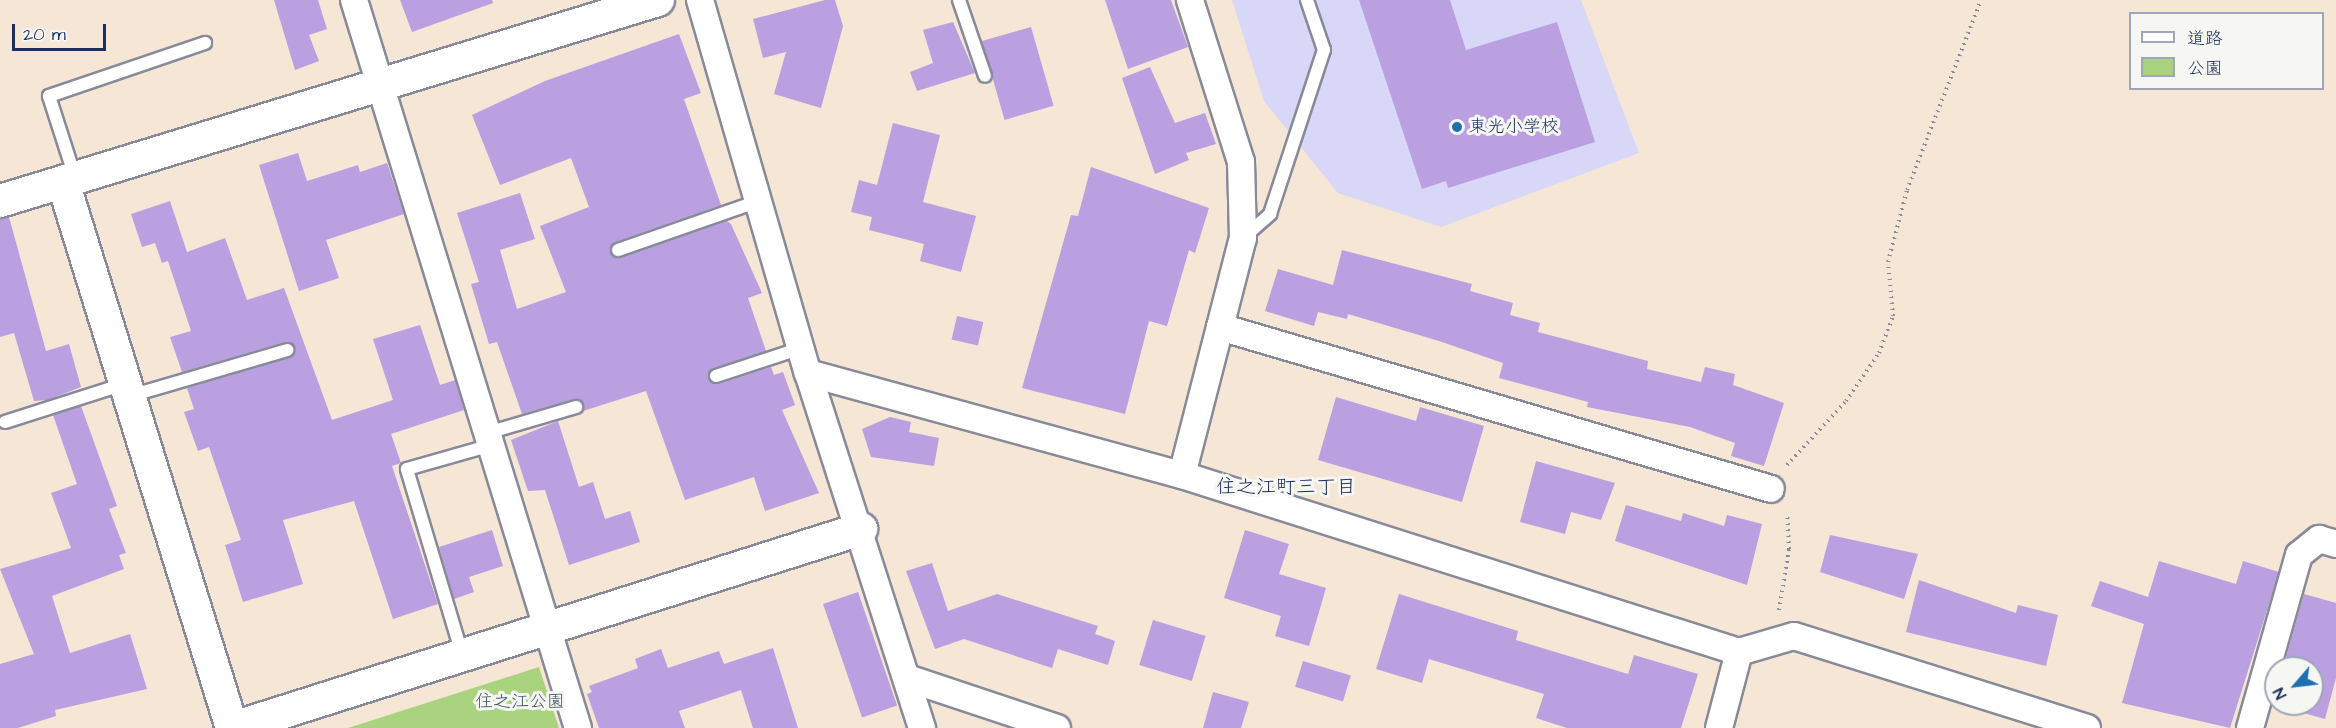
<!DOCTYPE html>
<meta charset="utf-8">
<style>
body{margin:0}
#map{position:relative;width:2336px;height:728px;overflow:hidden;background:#f5e6d5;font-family:"Architects Daughter","Klee One",sans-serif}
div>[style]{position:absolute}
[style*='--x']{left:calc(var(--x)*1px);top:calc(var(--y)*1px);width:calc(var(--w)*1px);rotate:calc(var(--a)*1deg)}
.built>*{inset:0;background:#d8d7f8}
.green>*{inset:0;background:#aad37f}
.building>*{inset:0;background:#ba9fe1;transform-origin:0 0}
.path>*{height:4px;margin-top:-2px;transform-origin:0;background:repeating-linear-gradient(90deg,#888a9a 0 1.5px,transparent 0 6px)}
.roads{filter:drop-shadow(2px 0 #888a9a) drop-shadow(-2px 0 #888a9a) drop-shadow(0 2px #888a9a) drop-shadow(0 -2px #888a9a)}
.service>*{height:12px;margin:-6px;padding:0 6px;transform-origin:6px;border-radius:6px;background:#fff}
.minor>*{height:26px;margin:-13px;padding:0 13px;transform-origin:13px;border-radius:13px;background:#fff}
.tertiary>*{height:32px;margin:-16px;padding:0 16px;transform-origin:16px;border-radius:16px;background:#fff}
.dots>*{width:16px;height:16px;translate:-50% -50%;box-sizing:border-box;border:3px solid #f6f6f2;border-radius:50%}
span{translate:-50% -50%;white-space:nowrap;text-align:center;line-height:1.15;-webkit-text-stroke:6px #f6f6f2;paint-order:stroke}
.poi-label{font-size:18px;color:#1b2f5e}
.left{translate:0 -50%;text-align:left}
.park-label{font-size:18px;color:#3f5866}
.neighbourhood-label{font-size:20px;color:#1b2f5e}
.legend{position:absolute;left:2129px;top:12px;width:195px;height:78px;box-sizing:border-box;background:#f6f6f2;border:2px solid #9ea6b7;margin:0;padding:8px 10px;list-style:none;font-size:18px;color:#1b2f5e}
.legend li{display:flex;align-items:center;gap:12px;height:30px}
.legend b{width:30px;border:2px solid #9ea6b7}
.north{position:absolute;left:2264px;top:656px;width:60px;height:60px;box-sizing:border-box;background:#f6f6f2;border:2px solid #9ea6b7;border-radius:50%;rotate:242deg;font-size:16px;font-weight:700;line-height:24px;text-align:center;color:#1b2f5e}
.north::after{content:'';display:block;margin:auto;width:21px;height:27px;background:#1f6fb2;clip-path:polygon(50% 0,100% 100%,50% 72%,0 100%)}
.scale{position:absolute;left:12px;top:24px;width:94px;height:27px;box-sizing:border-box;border:3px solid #1b2f5e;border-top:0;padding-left:8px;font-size:18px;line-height:21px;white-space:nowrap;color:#1b2f5e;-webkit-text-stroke:4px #f6f6f2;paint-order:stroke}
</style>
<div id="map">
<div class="built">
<div style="clip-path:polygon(1232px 0,1581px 0,1639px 153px,1441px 227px,1338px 193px,1264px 101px)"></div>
</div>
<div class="green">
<div style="clip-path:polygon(539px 667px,559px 728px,348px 728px)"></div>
</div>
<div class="building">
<div style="clip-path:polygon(274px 0,318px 0,327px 29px,309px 35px,319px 61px,295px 70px)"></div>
<div style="clip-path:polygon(400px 0,492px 0,493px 3px,412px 32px)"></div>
<div style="clip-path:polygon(825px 0,835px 0,843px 26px,821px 108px,774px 94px,786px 52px,763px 58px,753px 19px)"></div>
<div style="clip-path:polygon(1105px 0,1171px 0,1188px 47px,1128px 69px)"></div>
<div style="clip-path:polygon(1359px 0,1450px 0,1466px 50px,1557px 22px,1595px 142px,1448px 188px,1446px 181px,1422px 189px)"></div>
<div style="clip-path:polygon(953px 22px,975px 73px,917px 91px,910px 72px,933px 63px,923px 30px)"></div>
<div style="left:1031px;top:27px;width:82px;height:51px;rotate:74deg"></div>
<div style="clip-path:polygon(679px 34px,701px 93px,684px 99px,721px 205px,615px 242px,610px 252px,621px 258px,727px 221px,731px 224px,762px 293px,748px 298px,766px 351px,713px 368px,708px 379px,719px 384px,771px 367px,774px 375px,783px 372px,795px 405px,782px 410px,819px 493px,765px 511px,754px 477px,685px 500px,646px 391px,583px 411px,582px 401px,574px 399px,522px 414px,497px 342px,489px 344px,471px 284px,479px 282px,457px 213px,520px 193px,535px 239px,500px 250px,517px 309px,566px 292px,540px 226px,589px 207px,571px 158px,500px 185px,472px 115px,545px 81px)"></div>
<div style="clip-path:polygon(1150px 67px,1175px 123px,1205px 113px,1216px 144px,1186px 153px,1189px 160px,1155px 174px,1122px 78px)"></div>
<div style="clip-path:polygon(893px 123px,940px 135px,923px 202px,976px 216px,961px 272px,920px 261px,924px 244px,869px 230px,872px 217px,851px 212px,859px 180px,877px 185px)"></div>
<div style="clip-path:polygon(298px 153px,307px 181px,358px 165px,360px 172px,387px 163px,404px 214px,326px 240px,339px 278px,299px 291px,259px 165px)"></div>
<div style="clip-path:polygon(1091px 167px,1209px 208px,1195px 253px,1189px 250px,1167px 326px,1149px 321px,1125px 414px,1022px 388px,1071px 215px,1078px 216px)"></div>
<div style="clip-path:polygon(170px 201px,187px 252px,225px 238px,247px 300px,284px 288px,332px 420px,393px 400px,373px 339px,420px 325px,440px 385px,455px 380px,464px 410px,391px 434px,401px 463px,392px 466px,438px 604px,393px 619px,354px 501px,283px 520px,303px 584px,243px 602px,225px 545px,241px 540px,209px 447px,198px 451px,184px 412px,194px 409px,187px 388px,289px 358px,295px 348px,285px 342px,182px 372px,170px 337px,191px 331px,168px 261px,162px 263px,155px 243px,142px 247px,131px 214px)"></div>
<div style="clip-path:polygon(9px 217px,46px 351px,69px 344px,81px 387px,48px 400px,34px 401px,14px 333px,0 337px,0 218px)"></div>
<div style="clip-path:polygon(1342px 250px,1472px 284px,1470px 291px,1513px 303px,1510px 315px,1540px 323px,1538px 332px,1648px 361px,1647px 369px,1701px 382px,1705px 367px,1735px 374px,1733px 385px,1784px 403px,1764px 466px,1731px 456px,1735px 443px,1690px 427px,1587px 407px,1588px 402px,1499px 378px,1503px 363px,1439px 341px,1348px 314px,1347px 319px,1318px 312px,1314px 326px,1265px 311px,1278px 269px,1333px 285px)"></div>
<div style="left:957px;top:316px;width:27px;height:24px;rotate:13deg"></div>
<div style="clip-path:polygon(1336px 397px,1416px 421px,1420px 407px,1484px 426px,1462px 502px,1318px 460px)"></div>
<div style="clip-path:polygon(81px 406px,117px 506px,109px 509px,126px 553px,119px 555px,124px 569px,52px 596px,70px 653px,130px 634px,147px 689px,55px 710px,56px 716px,18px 728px,0 728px,0 664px,34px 654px,0 569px,71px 548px,51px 493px,77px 484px,53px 415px)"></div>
<div style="clip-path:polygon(890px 417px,911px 422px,909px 432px,939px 438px,934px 466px,871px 457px,862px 429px)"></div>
<div style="clip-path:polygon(558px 421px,579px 487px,593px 482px,605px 519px,630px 511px,640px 542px,569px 565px,545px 490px,528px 491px,511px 440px)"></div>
<div style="clip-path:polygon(1536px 461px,1615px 483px,1601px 520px,1571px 512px,1565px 534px,1520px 522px)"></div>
<div style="clip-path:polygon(1626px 505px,1681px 521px,1683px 513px,1724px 526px,1727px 515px,1762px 524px,1747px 585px,1615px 541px)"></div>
<div style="clip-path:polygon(492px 530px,503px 566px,469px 577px,474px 592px,454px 599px,439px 547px)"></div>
<div style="clip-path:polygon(1245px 530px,1289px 544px,1279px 574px,1326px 588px,1309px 646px,1275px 636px,1281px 616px,1224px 598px)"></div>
<div style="clip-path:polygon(1830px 535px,1918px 554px,1904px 599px,1820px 572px)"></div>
<div style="clip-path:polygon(2159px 561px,2236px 584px,2243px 561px,2279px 572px,2230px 728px,2122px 703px,2144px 624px,2091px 606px,2100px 581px,2148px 597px)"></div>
<div style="clip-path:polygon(932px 563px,948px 611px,997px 594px,1098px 626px,1095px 634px,1115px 641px,1108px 665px,1058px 649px,1052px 668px,964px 639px,935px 649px,906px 571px)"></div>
<div style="clip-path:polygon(1919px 580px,2016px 613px,2018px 605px,2058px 615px,2046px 666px,1906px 632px)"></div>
<div style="left:858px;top:592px;width:120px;height:37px;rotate:71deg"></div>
<div style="clip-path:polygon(1399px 594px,1518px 631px,1516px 640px,1628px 674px,1634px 655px,1698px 674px,1681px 728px,1567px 728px,1536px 718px,1544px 694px,1429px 659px,1422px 683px,1376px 669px)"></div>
<div style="clip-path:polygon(2304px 594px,2336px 603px,2336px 678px,2325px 719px,2272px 704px,2276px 691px,2276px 704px,2312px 704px,2312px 668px,2283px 668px)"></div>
<div style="left:1153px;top:620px;width:55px;height:47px;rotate:17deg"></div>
<div style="clip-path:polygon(773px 648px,798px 728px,753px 728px,741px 690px,679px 711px,685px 728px,599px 728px,587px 694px,592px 692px,589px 686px,638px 668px,635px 659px,661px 649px,668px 668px,719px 651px,724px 664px)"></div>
<div style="left:1303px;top:661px;width:50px;height:27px;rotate:17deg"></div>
<div style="clip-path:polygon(1213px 692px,1249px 702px,1241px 728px,1203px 728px)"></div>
</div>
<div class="path">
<div style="--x:1787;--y:465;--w:87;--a:-47.3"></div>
<div style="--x:1846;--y:401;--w:58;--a:-55.5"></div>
<div style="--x:1879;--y:353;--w:40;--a:-69"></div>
<div style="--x:1893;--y:316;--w:54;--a:-95.3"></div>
<div style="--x:1888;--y:262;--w:74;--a:-75.2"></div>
<div style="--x:1907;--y:190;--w:204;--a:-68.7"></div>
<div style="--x:1779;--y:610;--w:62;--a:-80.7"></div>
<div style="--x:1789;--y:549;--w:36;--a:-93"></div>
</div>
<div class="roads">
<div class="service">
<div style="--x:959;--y:0;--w:80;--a:71.1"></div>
<div style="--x:75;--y:177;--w:85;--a:-107.8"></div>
<div style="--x:49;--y:96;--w:165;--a:-18.8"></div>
<div style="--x:1244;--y:237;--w:35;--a:-41"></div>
<div style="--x:1270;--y:214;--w:173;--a:-71.8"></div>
<div style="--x:1324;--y:50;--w:53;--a:-108.8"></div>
<div style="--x:618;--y:250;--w:149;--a:-19.2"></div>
<div style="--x:716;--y:376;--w:89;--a:-18.2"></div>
<div style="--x:130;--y:396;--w:164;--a:-16.3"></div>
<div style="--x:5;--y:422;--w:125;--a:-17.7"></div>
<div style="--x:487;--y:433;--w:93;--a:-16.3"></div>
<div style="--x:462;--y:654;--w:193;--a:-106.6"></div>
<div style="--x:407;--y:469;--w:87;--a:-15.9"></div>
</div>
<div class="minor">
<div style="--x:354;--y:0;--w:762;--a:72.9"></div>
<div style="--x:700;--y:0;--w:388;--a:73.9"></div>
<div style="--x:808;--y:373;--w:373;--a:72.2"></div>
<div style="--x:1220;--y:327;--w:574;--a:16.38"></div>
<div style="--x:808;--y:373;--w:388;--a:15.3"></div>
<div style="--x:1182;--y:475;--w:584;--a:17.63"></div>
<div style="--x:1739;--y:652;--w:57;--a:-16.2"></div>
<div style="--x:1794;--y:636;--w:307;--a:17.4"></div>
<div style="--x:1182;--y:475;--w:245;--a:-75.6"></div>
<div style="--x:1243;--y:238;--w:76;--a:-91.5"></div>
<div style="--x:1241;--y:162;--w:170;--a:-107.5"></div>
<div style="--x:907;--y:678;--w:158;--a:18.4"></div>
<div style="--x:1719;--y:728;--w:79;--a:-75.3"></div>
<div style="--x:2250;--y:728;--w:180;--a:-74.2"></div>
<div style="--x:2299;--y:555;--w:26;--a:-39"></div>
<div style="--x:2319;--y:539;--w:18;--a:16"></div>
</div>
<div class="tertiary">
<div style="--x:63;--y:182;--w:572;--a:72.8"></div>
<div style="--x:0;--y:201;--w:688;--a:-16.99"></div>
<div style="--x:233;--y:728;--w:659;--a:-17.58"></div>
</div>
</div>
<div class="dots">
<div style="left:1457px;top:127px;background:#1f6fb2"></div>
</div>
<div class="poi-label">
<span class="left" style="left:1469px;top:127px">東光小学校</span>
</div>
<div class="park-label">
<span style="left:520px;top:702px">住之江公園</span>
</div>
<div class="neighbourhood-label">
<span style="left:1286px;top:487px">住之江町三丁目</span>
</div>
<ul class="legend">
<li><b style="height:8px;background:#fff"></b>道路</li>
<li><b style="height:16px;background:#aad37f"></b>公園</li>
</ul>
<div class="north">N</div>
<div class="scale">20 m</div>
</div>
